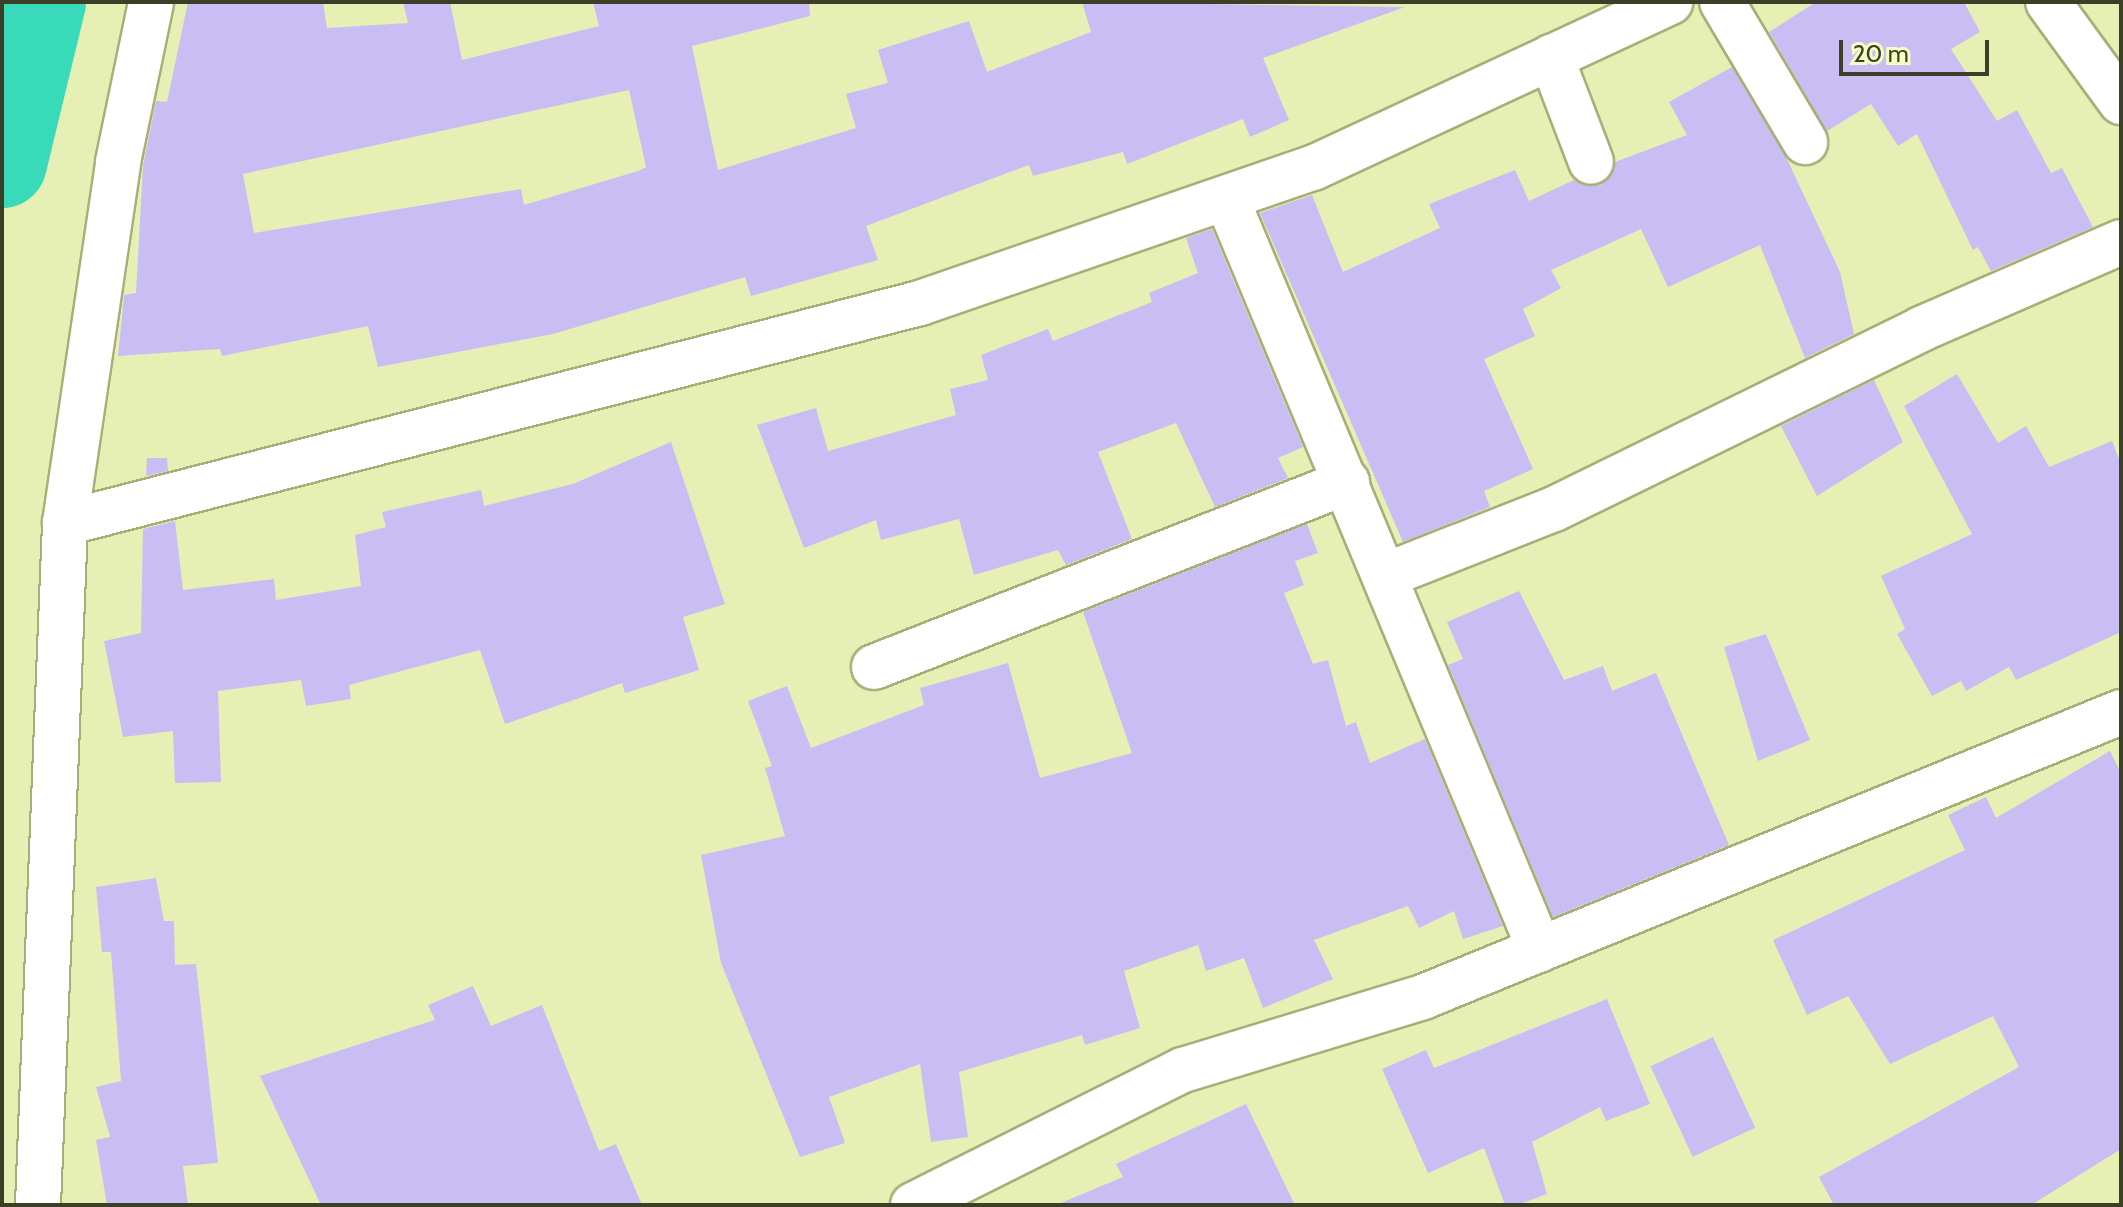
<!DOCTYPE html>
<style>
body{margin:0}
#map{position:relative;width:2123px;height:1207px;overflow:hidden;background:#e6f0b5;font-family:Cabin,sans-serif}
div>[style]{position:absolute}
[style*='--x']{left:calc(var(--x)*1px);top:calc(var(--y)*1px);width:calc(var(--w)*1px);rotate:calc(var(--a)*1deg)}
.river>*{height:90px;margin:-45px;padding:0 45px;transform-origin:45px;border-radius:45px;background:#38dab9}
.building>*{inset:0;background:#cabdf4;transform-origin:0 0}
.roads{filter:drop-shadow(2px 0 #a6af77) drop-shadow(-2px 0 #a6af77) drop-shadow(0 2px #a6af77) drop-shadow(0 -2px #a6af77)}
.street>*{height:44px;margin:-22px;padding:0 22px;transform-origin:22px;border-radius:22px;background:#fff}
span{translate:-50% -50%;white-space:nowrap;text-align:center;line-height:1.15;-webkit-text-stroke:6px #f4fdc2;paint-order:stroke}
.frame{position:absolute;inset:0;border:4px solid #3b3f27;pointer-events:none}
.scale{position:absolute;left:1839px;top:40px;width:150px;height:36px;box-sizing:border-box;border:4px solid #3b3f27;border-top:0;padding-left:10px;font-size:24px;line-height:28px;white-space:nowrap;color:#3b3f27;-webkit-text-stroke:6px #f4fdc2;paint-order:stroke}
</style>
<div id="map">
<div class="river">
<div style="--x:2;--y:163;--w:166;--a:-76.4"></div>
</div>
<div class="building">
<div style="clip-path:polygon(evenodd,188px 2px,323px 2px,327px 28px,408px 23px,403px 2px,450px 2px,462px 60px,599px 26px,593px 2px,809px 2px,810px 16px,692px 46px,718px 170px,856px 128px,846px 94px,888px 83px,878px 50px,969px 21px,987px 72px,1091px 32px,1082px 2px,1405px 7px,1263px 58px,1289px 120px,1250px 137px,1243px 119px,1127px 164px,1123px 152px,1033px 176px,1029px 165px,866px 226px,878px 260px,751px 296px,745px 277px,553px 334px,378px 367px,368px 326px,222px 356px,220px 349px,118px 356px,124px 295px,136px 293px,143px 166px,156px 101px,167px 102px,188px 2px,629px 90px,646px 167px,638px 171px,524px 205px,521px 189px,254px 233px,243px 174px,629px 90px)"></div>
<div style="clip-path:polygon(1816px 2px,1964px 2px,1980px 32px,1951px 49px,1997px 121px,2017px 110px,2051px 173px,2062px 168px,2093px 227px,1991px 271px,1978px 247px,1973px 250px,1917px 134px,1898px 146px,1871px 104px,1827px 131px,1769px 32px)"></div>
<div style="clip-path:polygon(1732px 67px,1786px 157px,1840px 272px,1854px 334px,1805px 358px,1760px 245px,1668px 287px,1641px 229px,1551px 270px,1561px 288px,1523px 309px,1535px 336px,1484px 359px,1533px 469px,1484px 491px,1490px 507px,1403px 542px,1260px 213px,1312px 195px,1343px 272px,1440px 228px,1429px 204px,1515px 170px,1529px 201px,1574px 180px,1601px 185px,1615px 162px,1687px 135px,1669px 102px)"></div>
<div style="clip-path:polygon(1212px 229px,1303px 447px,1278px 458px,1288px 478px,1215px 507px,1176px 423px,1098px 452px,1132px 539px,1066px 565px,1058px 550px,974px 575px,959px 519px,881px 540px,876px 520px,804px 548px,757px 425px,816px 408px,828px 451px,956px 415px,950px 389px,988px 380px,981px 355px,1048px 329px,1053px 341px,1152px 302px,1149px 293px,1198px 273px,1186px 238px)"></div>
<div style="clip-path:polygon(1957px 374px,1998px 443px,2026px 426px,2049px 467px,2112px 441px,2121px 464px,2121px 632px,2016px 680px,2009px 667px,1966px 691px,1961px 681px,1932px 696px,1897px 634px,1905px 629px,1881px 576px,1972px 534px,1904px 406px)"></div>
<div style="clip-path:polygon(1874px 380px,1903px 442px,1817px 496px,1781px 426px)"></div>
<div style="clip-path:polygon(671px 442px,725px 604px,683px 617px,699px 670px,625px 693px,622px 683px,505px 724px,480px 650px,349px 685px,351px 699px,306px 706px,301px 680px,218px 691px,221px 782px,175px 783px,173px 731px,123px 737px,104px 641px,141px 633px,143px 529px,175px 521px,183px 590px,274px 579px,276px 600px,361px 586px,355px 535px,386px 527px,382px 512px,481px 490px,484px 506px,573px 484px)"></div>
<div style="clip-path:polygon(147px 458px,167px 458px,168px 471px,146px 476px)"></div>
<div style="clip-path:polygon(1307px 524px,1318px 553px,1295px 561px,1304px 585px,1284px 593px,1313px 664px,1328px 660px,1346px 726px,1356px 722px,1370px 763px,1425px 739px,1503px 926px,1463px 939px,1454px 911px,1419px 928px,1408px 906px,1314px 940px,1333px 979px,1263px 1008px,1244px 958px,1206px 971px,1198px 945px,1124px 971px,1140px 1028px,1085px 1045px,1082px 1035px,959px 1072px,968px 1137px,931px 1142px,920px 1064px,829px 1097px,845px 1143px,800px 1157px,721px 963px,701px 855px,785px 836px,765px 768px,772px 766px,748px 701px,787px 686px,811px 748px,924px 705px,920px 688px,1008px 663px,1040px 778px,1132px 753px,1083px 612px)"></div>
<div style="clip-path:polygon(1519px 591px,1564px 680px,1603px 666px,1612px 691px,1656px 673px,1729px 845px,1553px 917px,1448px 665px,1463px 659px,1447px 622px)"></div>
<div style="clip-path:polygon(1766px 634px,1810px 740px,1758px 761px,1724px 647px)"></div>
<div style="clip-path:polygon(2110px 751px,2121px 773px,2121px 1149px,2031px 1205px,1834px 1205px,1819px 1177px,2019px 1067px,1993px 1016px,1890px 1064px,1848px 996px,1807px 1015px,1773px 940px,1965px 850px,1948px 815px,1986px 797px,1996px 818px)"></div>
<div style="clip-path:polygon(156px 878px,164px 921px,174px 921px,175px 965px,196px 964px,218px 1163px,183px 1166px,188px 1205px,107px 1205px,96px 1140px,110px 1137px,96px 1087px,121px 1081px,111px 952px,102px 952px,96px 887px)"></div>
<div style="clip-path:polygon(473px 986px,491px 1026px,542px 1005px,599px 1151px,616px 1144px,642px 1205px,321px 1205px,260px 1076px,435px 1020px,428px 1005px)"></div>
<div style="clip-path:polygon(1607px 999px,1650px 1104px,1606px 1121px,1600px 1107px,1532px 1142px,1547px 1194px,1517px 1205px,1505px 1205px,1484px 1148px,1428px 1173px,1382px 1069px,1426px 1050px,1434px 1068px)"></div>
<div style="left:1713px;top:1037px;width:100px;height:69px;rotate:65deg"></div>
<div style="clip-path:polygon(1246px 1104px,1295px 1205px,1056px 1205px,1123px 1177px,1116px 1164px)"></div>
</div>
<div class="roads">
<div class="street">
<div style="--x:1722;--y:2;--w:163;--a:59.3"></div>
<div style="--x:2048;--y:2;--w:124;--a:53.9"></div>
<div style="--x:1551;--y:57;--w:112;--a:69.1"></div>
<div style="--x:1228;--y:202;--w:810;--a:67.36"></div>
<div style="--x:65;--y:523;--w:883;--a:-14.43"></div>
<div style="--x:920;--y:303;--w:416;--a:-19"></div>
<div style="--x:1313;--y:168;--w:394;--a:-24.9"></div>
<div style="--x:1389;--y:574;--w:177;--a:-21.5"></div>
<div style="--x:1554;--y:509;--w:409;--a:-26.1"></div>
<div style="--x:1921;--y:329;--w:218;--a:-23.5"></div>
<div style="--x:874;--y:667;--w:508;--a:-21.36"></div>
<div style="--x:38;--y:1205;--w:683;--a:-87.73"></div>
<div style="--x:65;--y:523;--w:365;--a:-81.6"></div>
<div style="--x:118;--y:162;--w:163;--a:-78.3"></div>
<div style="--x:913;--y:1205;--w:302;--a:-26.6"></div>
<div style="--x:1183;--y:1070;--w:251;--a:-16.9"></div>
<div style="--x:1423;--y:997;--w:754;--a:-22.21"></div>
</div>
</div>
<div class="frame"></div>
<div class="scale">20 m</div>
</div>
